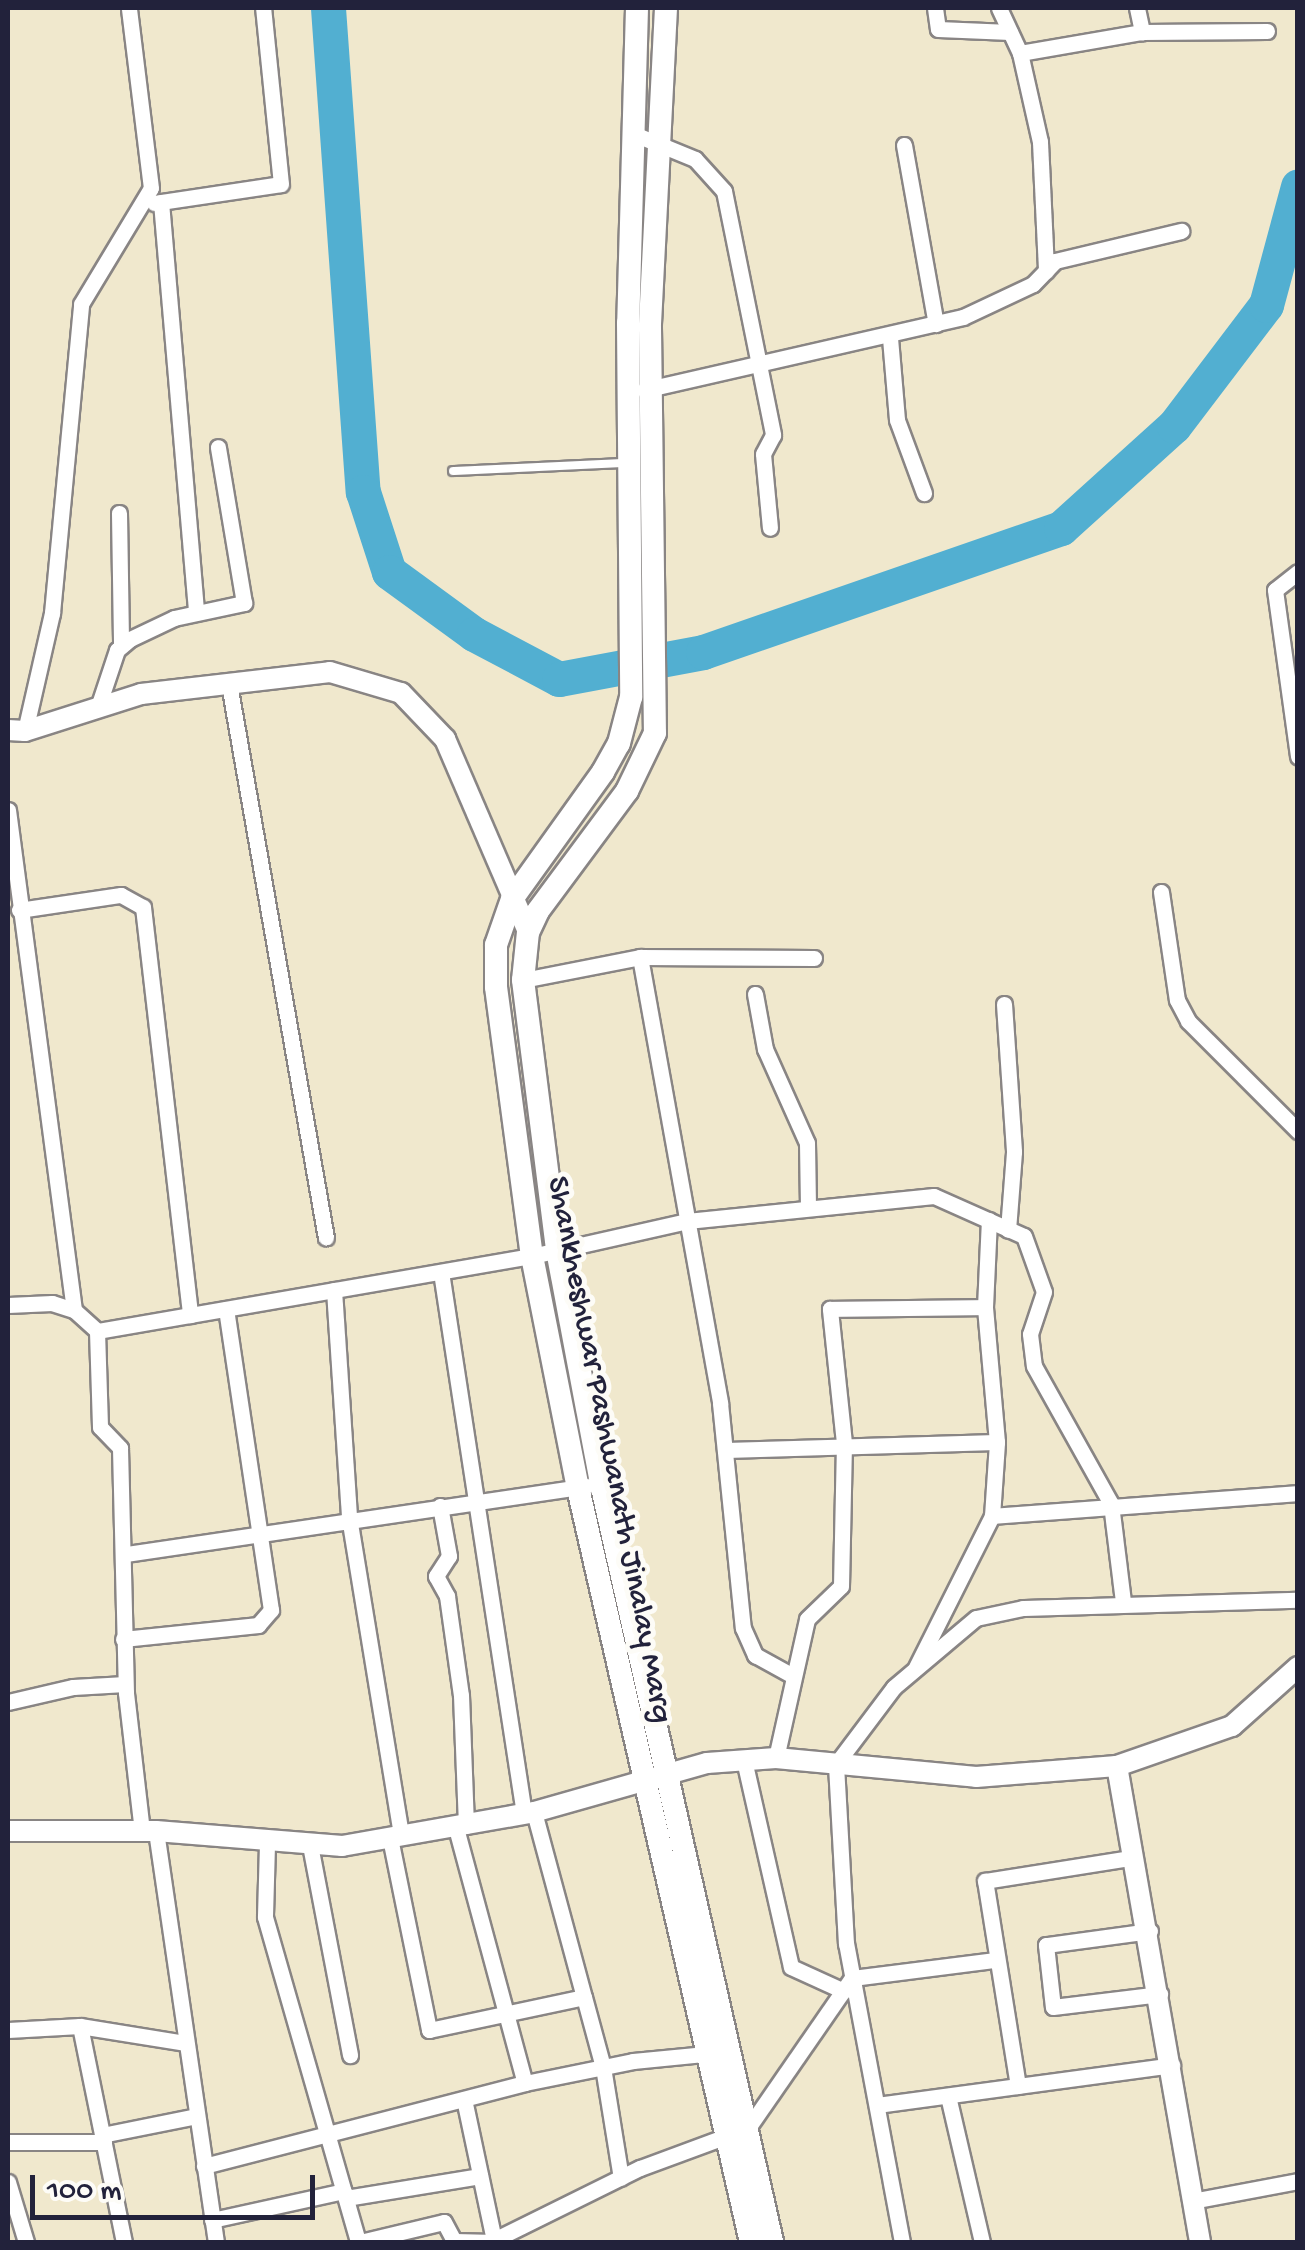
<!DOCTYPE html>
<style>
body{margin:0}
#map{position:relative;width:1305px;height:2250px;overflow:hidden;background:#f0e8cd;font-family:"Gochi Hand",sans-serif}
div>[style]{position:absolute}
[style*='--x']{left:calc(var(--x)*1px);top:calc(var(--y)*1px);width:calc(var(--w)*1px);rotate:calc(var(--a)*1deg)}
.river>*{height:35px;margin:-17.5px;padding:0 17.5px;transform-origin:17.5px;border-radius:17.5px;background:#52afd1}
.roads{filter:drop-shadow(2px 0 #898584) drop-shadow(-2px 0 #898584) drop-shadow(0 2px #898584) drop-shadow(0 -2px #898584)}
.service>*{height:8px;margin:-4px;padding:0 4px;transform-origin:4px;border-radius:4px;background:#fff}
.minor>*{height:15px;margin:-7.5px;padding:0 7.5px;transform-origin:7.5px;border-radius:7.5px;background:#fff}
.tertiary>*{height:20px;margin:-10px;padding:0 10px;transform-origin:10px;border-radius:10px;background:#fff}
.secondary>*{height:22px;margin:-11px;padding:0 11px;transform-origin:11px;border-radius:11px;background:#fff}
span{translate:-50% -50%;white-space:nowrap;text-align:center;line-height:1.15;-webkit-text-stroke:10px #fdfcf7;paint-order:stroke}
.street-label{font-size:32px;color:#22223b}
.frame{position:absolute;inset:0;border:10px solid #22223b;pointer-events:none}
.scale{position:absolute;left:30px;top:2175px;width:285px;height:45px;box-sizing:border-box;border:5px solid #22223b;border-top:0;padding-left:12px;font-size:30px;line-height:35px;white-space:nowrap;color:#22223b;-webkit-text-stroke:8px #fdfcf7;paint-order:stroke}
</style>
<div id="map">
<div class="river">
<div style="--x:328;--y:8;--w:485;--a:85.9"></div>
<div style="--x:363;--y:492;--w:84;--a:72"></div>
<div style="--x:389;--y:572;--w:105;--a:36.1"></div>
<div style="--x:474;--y:634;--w:96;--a:27.9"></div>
<div style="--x:559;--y:679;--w:147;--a:-10.6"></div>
<div style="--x:703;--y:652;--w:379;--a:-19.1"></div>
<div style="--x:1061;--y:528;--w:152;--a:-42.1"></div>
<div style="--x:1174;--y:426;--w:152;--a:-52.8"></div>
<div style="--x:1266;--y:305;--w:123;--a:-74.9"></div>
</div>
<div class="roads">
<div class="service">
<div style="--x:453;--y:471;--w:171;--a:-2.7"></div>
</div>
<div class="minor">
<div style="--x:935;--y:8;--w:21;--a:82"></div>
<div style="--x:938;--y:29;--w:72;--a:2.4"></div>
<div style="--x:999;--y:8;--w:50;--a:65"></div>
<div style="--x:1020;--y:53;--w:91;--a:77.3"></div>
<div style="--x:1040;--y:142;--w:129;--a:87.3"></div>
<div style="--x:1137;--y:8;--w:25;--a:78"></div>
<div style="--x:1020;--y:53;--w:124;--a:-9.8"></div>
<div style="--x:1142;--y:32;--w:125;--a:-0.5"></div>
<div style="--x:634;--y:134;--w:66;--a:22.3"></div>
<div style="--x:695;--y:159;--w:43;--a:47.8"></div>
<div style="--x:724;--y:191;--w:249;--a:78.6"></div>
<div style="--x:773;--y:435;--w:21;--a:118"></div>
<div style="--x:763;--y:454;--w:74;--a:84.6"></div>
<div style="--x:904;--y:145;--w:182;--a:79.9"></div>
<div style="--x:161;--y:202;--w:412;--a:85.1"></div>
<div style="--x:154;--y:203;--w:128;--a:-8.5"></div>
<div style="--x:281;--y:184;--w:177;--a:-95.8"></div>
<div style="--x:890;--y:338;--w:82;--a:85.1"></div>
<div style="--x:897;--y:420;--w:78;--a:69.7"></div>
<div style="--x:644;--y:390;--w:327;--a:-12.9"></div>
<div style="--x:963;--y:317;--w:77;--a:-25.2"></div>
<div style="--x:1033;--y:284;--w:32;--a:-46"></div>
<div style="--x:1055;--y:261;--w:130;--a:-13.4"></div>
<div style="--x:119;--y:513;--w:133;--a:89.1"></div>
<div style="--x:1298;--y:572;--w:29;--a:142"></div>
<div style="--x:1275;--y:590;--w:168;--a:82.1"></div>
<div style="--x:229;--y:684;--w:562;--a:80.07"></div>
<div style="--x:98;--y:707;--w:60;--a:-71.6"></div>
<div style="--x:117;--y:650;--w:17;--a:-40"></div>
<div style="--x:130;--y:639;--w:49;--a:-25.5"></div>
<div style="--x:174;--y:618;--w:72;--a:-12.1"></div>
<div style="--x:244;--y:603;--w:158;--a:-99.5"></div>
<div style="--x:25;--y:731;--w:121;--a:-77.1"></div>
<div style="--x:52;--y:613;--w:310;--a:-84.6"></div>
<div style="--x:81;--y:304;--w:135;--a:-58.9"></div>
<div style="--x:151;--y:188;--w:181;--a:-97"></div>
<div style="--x:8;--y:810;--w:504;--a:82.48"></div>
<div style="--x:1161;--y:892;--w:109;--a:81.6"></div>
<div style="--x:1177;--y:1000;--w:24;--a:62"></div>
<div style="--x:1188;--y:1021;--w:156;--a:45"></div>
<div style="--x:19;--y:910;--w:103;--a:-8.4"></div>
<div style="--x:121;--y:895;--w:25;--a:29"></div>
<div style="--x:143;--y:907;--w:411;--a:83.4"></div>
<div style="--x:640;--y:957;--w:453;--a:79.8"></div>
<div style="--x:720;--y:1403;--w:226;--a:84.2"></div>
<div style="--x:743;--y:1628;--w:30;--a:66"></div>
<div style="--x:755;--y:1655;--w:43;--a:28.9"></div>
<div style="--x:523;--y:980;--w:119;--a:-11.1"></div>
<div style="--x:640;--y:957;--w:174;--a:0.3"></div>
<div style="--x:755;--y:994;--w:56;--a:79.7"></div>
<div style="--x:765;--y:1049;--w:103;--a:65.9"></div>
<div style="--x:807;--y:1143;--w:65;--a:89.1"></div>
<div style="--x:1004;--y:1004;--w:148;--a:86.1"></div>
<div style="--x:1014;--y:1152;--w:78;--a:94.4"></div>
<div style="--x:441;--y:1272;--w:548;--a:81.29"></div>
<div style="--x:334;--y:1290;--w:227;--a:86.2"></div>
<div style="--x:349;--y:1517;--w:323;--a:80.7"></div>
<div style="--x:8;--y:1305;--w:44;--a:-2.6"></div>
<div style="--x:52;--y:1303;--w:23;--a:18"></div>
<div style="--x:74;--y:1310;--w:31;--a:42"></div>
<div style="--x:97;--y:1331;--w:96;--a:88.2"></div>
<div style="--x:100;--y:1427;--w:29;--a:46"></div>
<div style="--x:120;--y:1448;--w:245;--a:88.6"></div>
<div style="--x:126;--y:1693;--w:139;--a:83.4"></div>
<div style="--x:97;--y:1331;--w:441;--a:-9.8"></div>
<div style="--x:532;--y:1256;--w:159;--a:-12.7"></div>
<div style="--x:687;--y:1221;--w:248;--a:-5.8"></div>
<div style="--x:934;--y:1196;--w:98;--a:24"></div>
<div style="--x:1024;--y:1236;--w:59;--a:70.3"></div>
<div style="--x:1044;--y:1292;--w:44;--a:108.4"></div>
<div style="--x:1030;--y:1334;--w:32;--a:83"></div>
<div style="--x:1034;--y:1366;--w:158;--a:60.8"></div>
<div style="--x:1111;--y:1504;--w:99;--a:83"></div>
<div style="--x:725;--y:1450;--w:272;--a:-1.7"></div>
<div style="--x:440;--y:1506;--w:51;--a:79.8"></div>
<div style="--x:449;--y:1556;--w:24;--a:123"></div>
<div style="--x:436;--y:1576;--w:23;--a:61"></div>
<div style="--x:447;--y:1596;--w:100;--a:82"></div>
<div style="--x:461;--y:1695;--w:131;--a:87.8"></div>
<div style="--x:992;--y:1516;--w:307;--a:-4.3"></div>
<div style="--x:126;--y:1554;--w:466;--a:-8.4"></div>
<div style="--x:123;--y:1639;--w:136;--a:-5.9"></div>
<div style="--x:258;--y:1625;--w:20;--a:-49"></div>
<div style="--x:271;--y:1610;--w:304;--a:-98.5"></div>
<div style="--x:916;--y:1667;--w:169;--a:-63.3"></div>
<div style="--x:992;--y:1516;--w:74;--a:-86.1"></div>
<div style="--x:997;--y:1442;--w:136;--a:-95.1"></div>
<div style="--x:985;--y:1307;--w:87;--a:-87.4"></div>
<div style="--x:8;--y:1702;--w:67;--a:-13"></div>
<div style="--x:73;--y:1687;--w:52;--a:-3.3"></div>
<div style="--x:776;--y:1758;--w:142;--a:-77.4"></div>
<div style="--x:807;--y:1619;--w:47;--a:-44.1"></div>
<div style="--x:841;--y:1586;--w:143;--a:-88.8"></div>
<div style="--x:844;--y:1443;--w:135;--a:-96"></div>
<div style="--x:830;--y:1309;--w:155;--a:-0.7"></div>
<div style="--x:744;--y:1760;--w:212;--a:77.2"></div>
<div style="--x:791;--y:1967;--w:58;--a:24.4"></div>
<div style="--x:534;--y:1812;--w:192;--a:74.9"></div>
<div style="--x:456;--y:1828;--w:264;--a:74.9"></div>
<div style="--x:156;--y:1831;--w:415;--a:81.7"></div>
<div style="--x:390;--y:1838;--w:196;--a:78.5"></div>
<div style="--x:429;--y:2030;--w:158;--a:-12"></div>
<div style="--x:584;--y:1997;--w:73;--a:74.8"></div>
<div style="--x:603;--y:2067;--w:112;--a:80.8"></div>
<div style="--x:267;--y:1844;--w:73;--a:91.6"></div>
<div style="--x:265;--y:1917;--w:338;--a:74"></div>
<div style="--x:310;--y:1845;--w:214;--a:79.2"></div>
<div style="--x:1150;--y:1931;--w:105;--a:172.3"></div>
<div style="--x:1046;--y:1945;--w:62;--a:83.6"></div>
<div style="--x:1053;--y:2007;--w:108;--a:-6.9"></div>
<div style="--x:80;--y:2026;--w:220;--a:78.5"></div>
<div style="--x:8;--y:2030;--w:72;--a:-3.2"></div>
<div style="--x:80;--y:2026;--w:106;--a:9.2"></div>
<div style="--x:1018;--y:2086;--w:208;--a:-99.1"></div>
<div style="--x:985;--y:1881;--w:148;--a:-9"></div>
<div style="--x:948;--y:2096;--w:150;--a:76.9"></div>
<div style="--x:464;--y:2099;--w:144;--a:78"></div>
<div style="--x:494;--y:2240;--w:163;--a:-26.3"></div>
<div style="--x:640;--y:2168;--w:115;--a:-20.3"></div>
<div style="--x:748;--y:2128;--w:183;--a:-55.3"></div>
<div style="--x:852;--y:1978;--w:143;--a:-7.2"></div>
<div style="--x:877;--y:2105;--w:298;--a:-7.7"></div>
<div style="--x:102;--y:2135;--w:96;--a:-11.4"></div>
<div style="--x:8;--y:2142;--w:96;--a:0"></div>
<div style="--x:204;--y:2166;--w:332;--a:-14.5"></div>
<div style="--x:525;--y:2083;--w:110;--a:-11.5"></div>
<div style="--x:633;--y:2061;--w:81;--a:-5.6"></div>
<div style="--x:8;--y:2182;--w:63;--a:73.3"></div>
<div style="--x:346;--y:2198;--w:136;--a:-9.3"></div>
<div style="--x:1192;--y:2201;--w:108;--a:-10.7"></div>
<div style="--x:212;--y:2220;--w:135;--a:-12.4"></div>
<div style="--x:360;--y:2242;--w:86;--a:-13.4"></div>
<div style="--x:444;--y:2222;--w:21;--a:62"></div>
<div style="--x:454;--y:2241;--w:41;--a:1.4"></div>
<div style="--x:902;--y:2242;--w:303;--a:-100.6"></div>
<div style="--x:846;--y:1944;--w:180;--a:-93.2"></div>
<div style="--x:836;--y:1764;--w:96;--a:-53"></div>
<div style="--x:894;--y:1687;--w:107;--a:-40.1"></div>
<div style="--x:976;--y:1618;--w:48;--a:-12"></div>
<div style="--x:1023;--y:1608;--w:275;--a:-1.7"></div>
</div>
<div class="tertiary">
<div style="--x:8;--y:730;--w:17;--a:3"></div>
<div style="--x:25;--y:731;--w:122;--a:-17.7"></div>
<div style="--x:141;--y:694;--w:190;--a:-6.6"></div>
<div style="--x:330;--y:672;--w:74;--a:16.5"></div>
<div style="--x:401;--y:693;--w:64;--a:46.3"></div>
<div style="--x:445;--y:739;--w:210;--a:66.7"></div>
<div style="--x:1117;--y:1766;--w:483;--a:80.1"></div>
<div style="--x:8;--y:1831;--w:148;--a:0"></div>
<div style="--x:156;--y:1831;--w:187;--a:4.6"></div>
<div style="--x:342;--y:1846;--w:195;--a:-10"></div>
<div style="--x:534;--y:1812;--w:180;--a:-15.8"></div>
<div style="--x:707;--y:1763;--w:69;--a:-4.1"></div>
<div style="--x:776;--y:1758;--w:201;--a:5.4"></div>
<div style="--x:976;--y:1777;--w:141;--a:-4.5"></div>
<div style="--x:1117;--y:1766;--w:122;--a:-19.2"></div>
<div style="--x:1232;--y:1726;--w:89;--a:-41.8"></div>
</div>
<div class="secondary">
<div style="--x:637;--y:8;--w:315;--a:91.6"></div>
<div style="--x:628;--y:323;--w:374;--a:89.5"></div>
<div style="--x:631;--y:697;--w:48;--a:104.6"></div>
<div style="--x:619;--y:743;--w:33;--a:119"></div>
<div style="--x:603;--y:772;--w:156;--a:125.6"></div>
<div style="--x:512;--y:899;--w:49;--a:109.2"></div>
<div style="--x:496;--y:945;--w:42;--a:90"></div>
<div style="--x:496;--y:987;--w:271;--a:82.4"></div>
<div style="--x:532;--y:1256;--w:237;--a:78.8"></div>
<div style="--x:578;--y:1488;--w:774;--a:77.08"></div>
<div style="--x:666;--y:8;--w:320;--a:92.9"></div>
<div style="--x:650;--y:328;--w:405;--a:89.3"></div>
<div style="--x:655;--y:733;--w:64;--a:115.8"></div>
<div style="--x:627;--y:791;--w:149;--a:126.6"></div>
<div style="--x:538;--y:911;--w:23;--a:115"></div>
<div style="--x:528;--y:932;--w:48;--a:95.9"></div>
<div style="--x:523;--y:980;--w:272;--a:82.8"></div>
<div style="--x:557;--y:1250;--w:237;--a:79.3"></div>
<div style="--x:601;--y:1483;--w:778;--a:77.3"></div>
</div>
</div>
<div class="street-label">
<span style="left:608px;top:1450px;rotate:79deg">Shankheshwar Pashwanath Jinalay Marg</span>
</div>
<div class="frame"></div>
<div class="scale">100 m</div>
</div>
